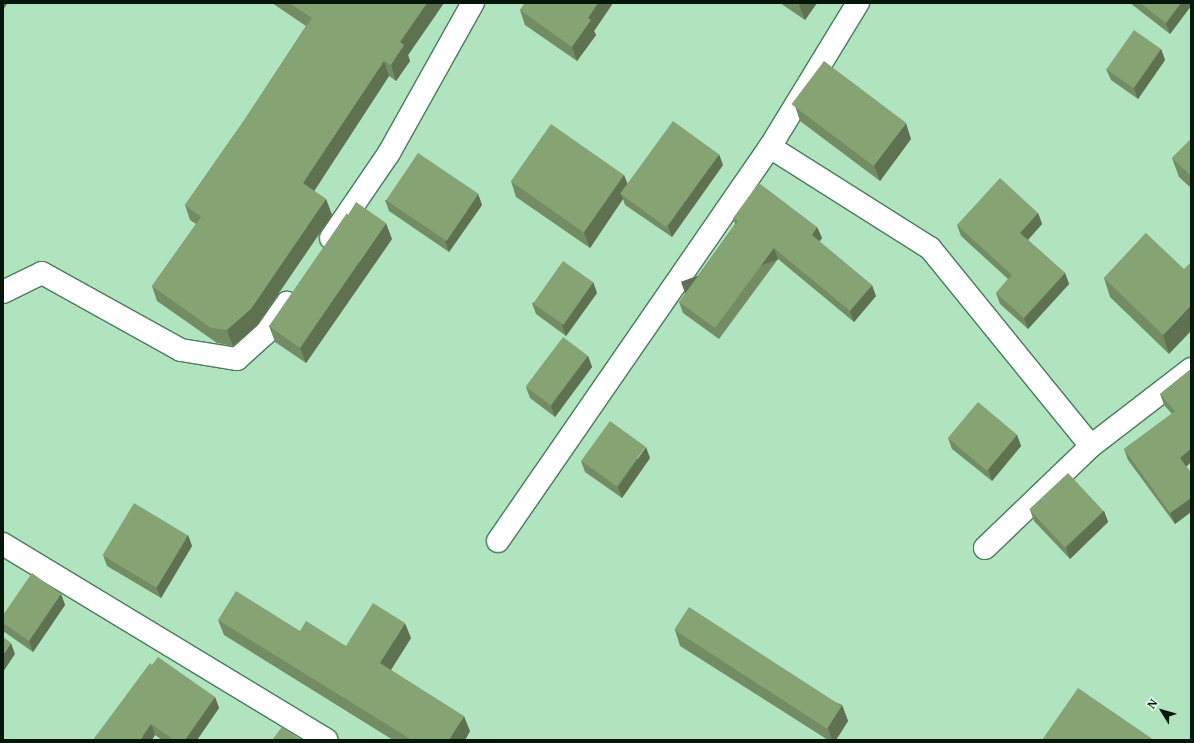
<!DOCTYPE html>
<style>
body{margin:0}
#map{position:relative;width:1194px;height:743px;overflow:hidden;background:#afe4be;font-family:"Noto Serif",serif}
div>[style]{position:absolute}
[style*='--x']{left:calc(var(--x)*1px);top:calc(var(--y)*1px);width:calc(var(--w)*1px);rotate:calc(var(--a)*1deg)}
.roads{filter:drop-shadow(1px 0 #4b7c5b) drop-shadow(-1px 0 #4b7c5b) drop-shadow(0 1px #4b7c5b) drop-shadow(0 -1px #4b7c5b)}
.minor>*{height:22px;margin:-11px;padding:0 11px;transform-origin:11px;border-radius:11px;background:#fff}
.wall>*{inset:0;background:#738c64}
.shaded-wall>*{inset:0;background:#5e7251;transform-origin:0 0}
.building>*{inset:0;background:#86a374;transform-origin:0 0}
span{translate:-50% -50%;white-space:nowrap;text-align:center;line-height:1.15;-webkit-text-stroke:3px #e3feea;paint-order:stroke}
.frame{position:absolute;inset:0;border:4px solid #04170a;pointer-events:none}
.north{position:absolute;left:1142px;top:691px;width:40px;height:40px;-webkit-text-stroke:3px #e3feea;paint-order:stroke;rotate:307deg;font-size:11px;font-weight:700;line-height:16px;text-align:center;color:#04170a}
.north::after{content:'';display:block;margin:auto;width:14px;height:18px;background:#04170a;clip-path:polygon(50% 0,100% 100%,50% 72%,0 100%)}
</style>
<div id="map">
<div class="roads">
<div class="minor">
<div style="--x:770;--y:147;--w:189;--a:32.3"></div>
<div style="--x:930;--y:248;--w:255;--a:50.9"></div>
<div style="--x:331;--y:238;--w:103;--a:-55.7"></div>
<div style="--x:389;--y:153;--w:172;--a:-60.8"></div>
<div style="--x:3;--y:292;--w:43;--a:-26"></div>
<div style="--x:42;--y:273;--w:159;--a:29"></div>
<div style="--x:181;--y:350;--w:57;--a:9.1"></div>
<div style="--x:237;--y:359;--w:39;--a:-42"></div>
<div style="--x:266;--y:333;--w:37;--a:-55"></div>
<div style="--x:498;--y:541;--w:479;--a:-55.4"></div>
<div style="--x:770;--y:147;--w:169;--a:-58.6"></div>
<div style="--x:3;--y:544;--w:378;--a:31.2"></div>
<div style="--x:985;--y:548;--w:147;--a:-43.9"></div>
<div style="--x:1091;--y:446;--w:126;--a:-37.6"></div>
</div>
</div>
<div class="wall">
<div style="clip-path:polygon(272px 3px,444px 3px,408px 55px,410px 61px,396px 81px,389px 76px,314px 191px,326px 199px,332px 215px,257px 325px,233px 346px,217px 343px,157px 301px,152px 286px,196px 224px,190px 220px,185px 205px,245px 119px,306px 26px)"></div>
<div style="clip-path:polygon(525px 3px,613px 3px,594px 31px,596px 35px,577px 61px,525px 25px,520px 10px)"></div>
<div style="clip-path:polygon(780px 3px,817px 3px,805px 20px)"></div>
<div style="clip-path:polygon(1130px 3px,1191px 3px,1191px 6px,1170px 34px)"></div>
<div style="clip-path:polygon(1161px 49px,1165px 60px,1138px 99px,1111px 80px,1106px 69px)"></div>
<div style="clip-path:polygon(795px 106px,911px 139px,880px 181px,800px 121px)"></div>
<div style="clip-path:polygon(1191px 139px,1191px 188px,1179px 177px,1172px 158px)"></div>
<div style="clip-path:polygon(723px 165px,672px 237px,625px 205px,623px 199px,590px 248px,516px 197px,511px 181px,624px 175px,628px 185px)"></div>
<div style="clip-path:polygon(478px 194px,482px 205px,449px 252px,389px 211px,385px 200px)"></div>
<div style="clip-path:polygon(1038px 213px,1042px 224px,1028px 240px,1065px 273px,1069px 284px,1028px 329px,1000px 304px,996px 293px,1008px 279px,961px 236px,957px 225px)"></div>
<div style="clip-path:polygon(733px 218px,817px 227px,822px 238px,819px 242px,876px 296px,854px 322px,778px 259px,719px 339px,683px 313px,679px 302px,735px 224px)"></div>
<div style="clip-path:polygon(1146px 233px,1169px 354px,1110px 297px,1104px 278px)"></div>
<div style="clip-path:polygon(392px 239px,306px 363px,275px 342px,269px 326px)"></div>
<div style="clip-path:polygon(593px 282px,597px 293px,566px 336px,536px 314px,532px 303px)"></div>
<div style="clip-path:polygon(588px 356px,592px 367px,555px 417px,530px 398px,526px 387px)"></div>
<div style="clip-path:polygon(1191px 369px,1186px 466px,1191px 473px,1191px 512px,1175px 524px,1128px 460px,1124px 449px,1172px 414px,1164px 405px,1160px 394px)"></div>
<div style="clip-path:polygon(1017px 435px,1021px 446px,992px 481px,952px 449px,948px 438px)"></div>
<div style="clip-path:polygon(650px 458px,622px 498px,585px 472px,581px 461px)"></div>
<div style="clip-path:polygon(1030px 510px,1104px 511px,1108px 522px,1070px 559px,1034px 521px)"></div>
<div style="clip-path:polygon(188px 535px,192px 546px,161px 598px,107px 566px,103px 555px)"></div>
<div style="clip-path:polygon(61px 594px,65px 605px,33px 652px,3px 631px,3px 615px)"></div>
<div style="clip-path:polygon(218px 620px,300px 631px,346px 646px,411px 638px,391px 670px,470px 731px,465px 740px,393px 740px,224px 635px)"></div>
<div style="clip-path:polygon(675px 630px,842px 705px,848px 721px,836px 740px,828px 740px,680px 646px)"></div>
<div style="clip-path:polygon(152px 665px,215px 697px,219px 708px,197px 740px,162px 740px,155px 735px,93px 740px)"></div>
</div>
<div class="shaded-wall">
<div style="clip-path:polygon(3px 3px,7px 3px,7px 4px,3px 10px)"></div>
<div style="clip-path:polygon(427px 3px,444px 3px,408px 55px,410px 61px,396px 81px,391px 65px,400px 42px)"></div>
<div style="clip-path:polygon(598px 3px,613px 3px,594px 31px,596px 35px,577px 61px,572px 47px,588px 18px)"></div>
<div style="clip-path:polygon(800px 3px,817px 3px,805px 20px,799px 5px)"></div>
<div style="clip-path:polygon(1181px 3px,1191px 3px,1191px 6px,1170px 34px,1166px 23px)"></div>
<div style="clip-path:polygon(1161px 49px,1165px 60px,1138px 99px,1134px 88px)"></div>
<div style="clip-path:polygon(384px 61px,389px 76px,309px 199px,303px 183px)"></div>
<div style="clip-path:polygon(906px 123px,911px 139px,880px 181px,874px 165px)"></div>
<div style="clip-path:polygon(719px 154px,723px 165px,672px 237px,668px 226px)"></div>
<div style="clip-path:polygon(624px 175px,630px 190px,621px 194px,623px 199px,590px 248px,584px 232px)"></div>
<div style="clip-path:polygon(478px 194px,482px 205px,449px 252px,445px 241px)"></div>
<div style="clip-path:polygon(326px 199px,332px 215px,257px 325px,233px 346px,227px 330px)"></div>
<div style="clip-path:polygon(1038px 213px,1042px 224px,1024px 244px,1020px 233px)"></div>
<div style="clip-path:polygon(386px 223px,392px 239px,306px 363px,300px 348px)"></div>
<div style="clip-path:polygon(817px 227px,822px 238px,816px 246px,812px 235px)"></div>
<div style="left:774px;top:248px;width:12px;height:99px;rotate:70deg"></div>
<div style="clip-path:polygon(1065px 273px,1069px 284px,1028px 329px,1024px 318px)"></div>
<div style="clip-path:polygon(593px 282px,597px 293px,566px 336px,562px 325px)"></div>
<div style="clip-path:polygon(872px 285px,876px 296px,854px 322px,850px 311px)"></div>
<div style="clip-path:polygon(1191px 305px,1191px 331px,1169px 354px,1163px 335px)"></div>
<div style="clip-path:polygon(588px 356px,592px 367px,555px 417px,551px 406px)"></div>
<div style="clip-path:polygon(1017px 435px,1021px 446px,992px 481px,988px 470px)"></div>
<div style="clip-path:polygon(646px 447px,650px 458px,622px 498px,618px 487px)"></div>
<div style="clip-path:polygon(1191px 448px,1191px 462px,1184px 469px,1180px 458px)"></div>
<div style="clip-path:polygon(1191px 498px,1191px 512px,1175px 524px,1170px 513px)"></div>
<div style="clip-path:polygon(1104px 511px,1108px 522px,1070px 559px,1066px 548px)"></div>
<div style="clip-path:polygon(188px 535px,192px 546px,161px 598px,156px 587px)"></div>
<div style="clip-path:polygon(61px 594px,65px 605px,33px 652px,29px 641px)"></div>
<div style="clip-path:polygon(405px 623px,411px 638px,385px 679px,380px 663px)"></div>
<div style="clip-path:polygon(11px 643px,15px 654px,3px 672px,3px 655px)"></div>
<div style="clip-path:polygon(215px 697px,219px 708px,197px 740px,185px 740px)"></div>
<div style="clip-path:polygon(842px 705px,848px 721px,836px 740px,832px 740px,828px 728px)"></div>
<div style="clip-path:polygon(464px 716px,470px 731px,465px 740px,449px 740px)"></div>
<div style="clip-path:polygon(151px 724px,155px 735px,152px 740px,140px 740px)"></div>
</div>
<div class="building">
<div style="clip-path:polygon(289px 3px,427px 3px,400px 42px,404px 45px,391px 65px,384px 61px,303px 183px,326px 199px,251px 309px,227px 330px,211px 328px,152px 286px,201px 217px,185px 205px,245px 119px,312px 18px)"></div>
<div style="clip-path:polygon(525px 3px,598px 3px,588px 18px,591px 20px,572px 47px,520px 10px)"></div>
<div style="clip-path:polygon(1140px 3px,1181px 3px,1166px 23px)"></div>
<div style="left:1134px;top:30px;width:33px;height:48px;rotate:35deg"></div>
<div style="left:824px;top:61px;width:103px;height:54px;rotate:37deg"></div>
<div style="left:673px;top:121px;width:57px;height:90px;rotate:36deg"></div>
<div style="left:551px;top:124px;width:89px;height:70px;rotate:35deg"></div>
<div style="clip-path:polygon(1191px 139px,1191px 176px,1172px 158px)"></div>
<div style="left:418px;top:153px;width:73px;height:57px;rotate:34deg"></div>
<div style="clip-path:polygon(1000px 178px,1038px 213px,1020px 233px,1065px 273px,1024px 318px,996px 293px,1012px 275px,957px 225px)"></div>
<div style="clip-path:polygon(759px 183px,817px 227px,812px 235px,872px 285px,850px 311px,774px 248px,715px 328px,679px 302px,738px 221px,733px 218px)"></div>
<div style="clip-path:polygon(356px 202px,386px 223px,300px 348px,269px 326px,347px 213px,348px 215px)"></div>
<div style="clip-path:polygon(1146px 233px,1184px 269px,1191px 262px,1191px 305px,1163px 335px,1104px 278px)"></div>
<div style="left:563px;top:261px;width:37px;height:52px;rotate:35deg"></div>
<div style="left:563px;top:337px;width:31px;height:62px;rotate:37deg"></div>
<div style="clip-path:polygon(1191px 369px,1191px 448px,1180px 458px,1191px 473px,1191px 498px,1170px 513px,1124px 449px,1175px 411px,1160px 394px)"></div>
<div style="left:978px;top:402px;width:51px;height:47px;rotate:40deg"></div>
<div style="left:610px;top:421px;width:44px;height:49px;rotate:36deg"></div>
<div style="left:1068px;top:473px;width:52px;height:53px;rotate:47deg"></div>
<div style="left:134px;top:503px;width:63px;height:61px;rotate:31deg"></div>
<div style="clip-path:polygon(32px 573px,61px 594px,29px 641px,3px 623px,3px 615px)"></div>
<div style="clip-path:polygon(236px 591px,300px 631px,306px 621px,346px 646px,373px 603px,405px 623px,380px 663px,464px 716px,449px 740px,412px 740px,218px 620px)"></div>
<div style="left:689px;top:607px;width:182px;height:27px;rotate:33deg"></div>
<div style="clip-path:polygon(3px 637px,11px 643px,3px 655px)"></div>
<div style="clip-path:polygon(158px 657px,215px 697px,185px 740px,174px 740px,151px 724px,140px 740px,93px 740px,150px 663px,152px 665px)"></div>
<div style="clip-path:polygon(1078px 688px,1154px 740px,1042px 740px)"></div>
<div style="clip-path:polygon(282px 727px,301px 740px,272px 740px)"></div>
</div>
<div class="frame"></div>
<div class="north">N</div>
</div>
